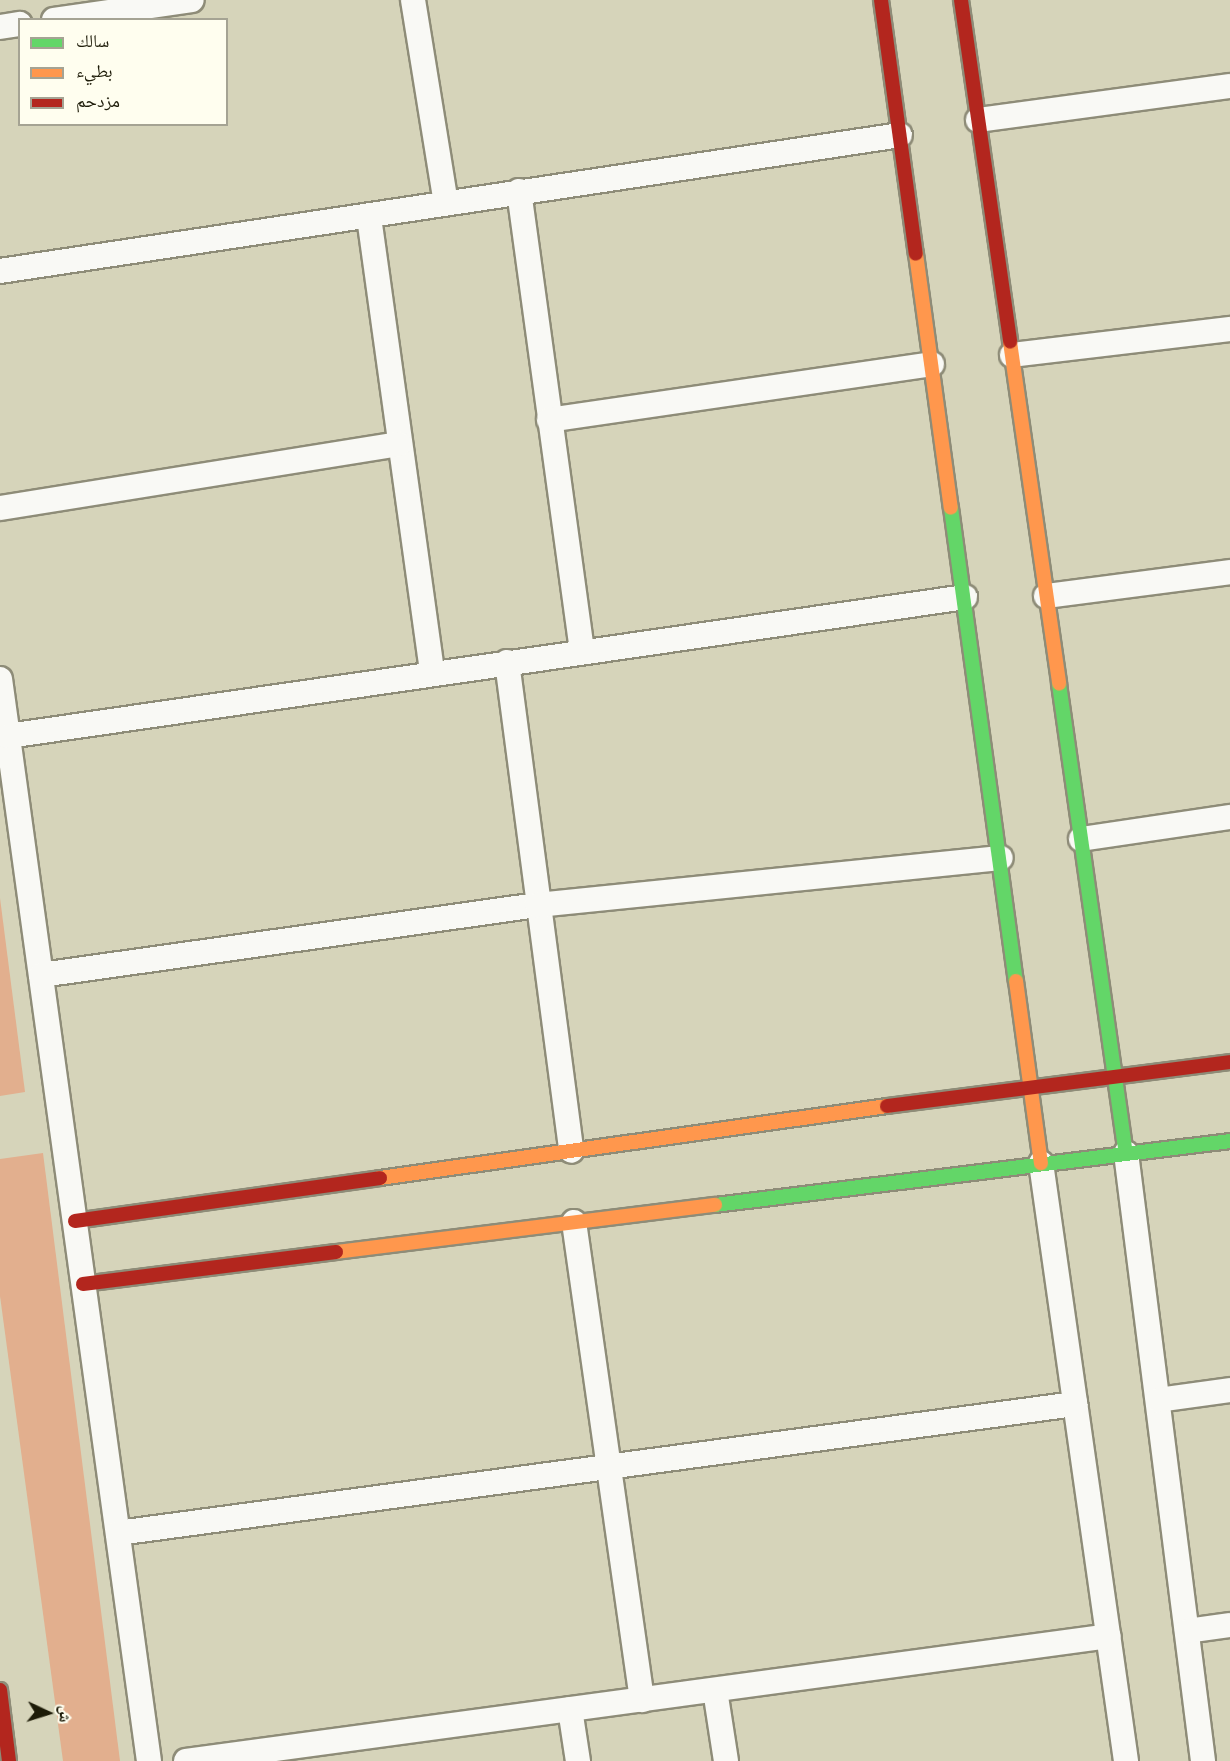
<!DOCTYPE html>
<meta charset="utf-8">
<style>
body{margin:0}
#map{position:relative;width:1230px;height:1761px;overflow:hidden;background:#d6d4ba;font-family:"Exo 2","Noto Naskh Arabic",sans-serif}
div>[style]{position:absolute}
[style*='--x']{left:calc(var(--x)*1px);top:calc(var(--y)*1px);width:calc(var(--w)*1px);rotate:calc(var(--a)*1deg)}
.green>*{inset:0;background:#e2af8e}
.roads{filter:drop-shadow(2px 0 #8e8c78) drop-shadow(-2px 0 #8e8c78) drop-shadow(0 2px #8e8c78) drop-shadow(0 -2px #8e8c78)}
.street>*{height:24px;margin:-12px;padding:0 12px;transform-origin:12px;border-radius:12px;background:#f9f9f5}
.fast>*{height:14px;margin:-7px;padding:0 7px;transform-origin:7px;border-radius:7px;background:#63d668}
.slow>*{height:14px;margin:-7px;padding:0 7px;transform-origin:7px;border-radius:7px;background:#ff974d}
.jam>*{height:14px;margin:-7px;padding:0 7px;transform-origin:7px;border-radius:7px;background:#b3261e}
span{translate:-50% -50%;white-space:nowrap;text-align:center;line-height:1.15;-webkit-text-stroke:6px #fffeef;paint-order:stroke}
.legend{position:absolute;left:18px;top:18px;width:210px;height:108px;box-sizing:border-box;background:#fffeef;border:2px solid #a5a393;margin:0;padding:8px 10px;list-style:none;font-size:18px;color:#1d1b08}
.legend li{display:flex;align-items:center;gap:12px;height:30px}
.legend b{width:30px;border:2px solid #a5a393}
.north{position:absolute;left:18px;top:1683px;width:60px;height:60px;-webkit-text-stroke:4px #fffeef;paint-order:stroke;rotate:94deg;font-size:16px;font-weight:700;line-height:24px;text-align:center;color:#1d1b08}
.north::after{content:'';display:block;margin:auto;width:21px;height:27px;background:#1d1b08;clip-path:polygon(50% 0,100% 100%,50% 72%,0 100%)}
</style>
<div id="map">
<div class="green">
<div style="clip-path:polygon(0 898px,25px 1092px,0 1096px)"></div>
<div style="clip-path:polygon(43px 1153px,120px 1761px,63px 1761px,0 1296px,0 1159px)"></div>
</div>
<div class="roads">
<div class="street">
<div style="--x:413;--y:0;--w:206;--a:80.8"></div>
<div style="--x:54;--y:20;--w:139;--a:-8.2"></div>
<div style="--x:0;--y:27;--w:20;--a:-9"></div>
<div style="--x:978;--y:120;--w:254;--a:-7.7"></div>
<div style="--x:519;--y:191;--w:464;--a:82.2"></div>
<div style="--x:369;--y:217;--w:460;--a:82.1"></div>
<div style="--x:0;--y:271;--w:910;--a:-8.59"></div>
<div style="--x:1012;--y:355;--w:220;--a:-6.8"></div>
<div style="--x:549;--y:420;--w:387;--a:-8.3"></div>
<div style="--x:0;--y:508;--w:404;--a:-9.1"></div>
<div style="--x:1046;--y:596;--w:186;--a:-7.4"></div>
<div style="--x:507;--y:662;--w:493;--a:82.5"></div>
<div style="--x:0;--y:679;--w:1092;--a:82.16"></div>
<div style="--x:8;--y:736;--w:967;--a:-8.26"></div>
<div style="--x:1081;--y:839;--w:151;--a:-8.4"></div>
<div style="--x:41;--y:975;--w:501;--a:-8.03"></div>
<div style="--x:537;--y:905;--w:466;--a:-5.8"></div>
<div style="--x:1126;--y:1153;--w:613;--a:82.78"></div>
<div style="--x:1041;--y:1163;--w:604;--a:81.91"></div>
<div style="--x:574;--y:1222;--w:483;--a:81.9"></div>
<div style="--x:1158;--y:1400;--w:73;--a:-7.9"></div>
<div style="--x:118;--y:1533;--w:966;--a:-7.68"></div>
<div style="--x:1187;--y:1631;--w:43;--a:-7.9"></div>
<div style="--x:715;--y:1690;--w:72;--a:81.2"></div>
<div style="--x:570;--y:1709;--w:53;--a:81.3"></div>
<div style="--x:186;--y:1761;--w:931;--a:-7.71"></div>
</div>
<div class="fast">
<div style="--x:951;--y:508;--w:477;--a:82.2"></div>
<div style="--x:1059;--y:684;--w:474;--a:81.9"></div>
<div style="--x:715;--y:1205;--w:519;--a:-7.08"></div>
</div>
<div class="slow">
<div style="--x:916;--y:254;--w:256;--a:82.2"></div>
<div style="--x:1010;--y:342;--w:345;--a:81.8"></div>
<div style="--x:1016;--y:981;--w:184;--a:82.2"></div>
<div style="--x:380;--y:1178;--w:512;--a:-8.08"></div>
<div style="--x:336;--y:1252;--w:382;--a:-7.1"></div>
</div>
<div class="jam">
<div style="--x:881;--y:0;--w:256;--a:82.2"></div>
<div style="--x:961;--y:0;--w:345;--a:81.8"></div>
<div style="--x:887;--y:1106;--w:346;--a:-7.3"></div>
<div style="--x:75;--y:1221;--w:308;--a:-8"></div>
<div style="--x:83;--y:1284;--w:255;--a:-7.2"></div>
<div style="--x:0;--y:1690;--w:72;--a:82.8"></div>
</div>
</div>
<ul class="legend">
<li><b style="height:8px;background:#63d668"></b>سالك</li>
<li><b style="height:8px;background:#ff974d"></b>بطيء</li>
<li><b style="height:8px;background:#b3261e"></b>مزدحم</li>
</ul>
<div class="north">ش</div>
</div>
